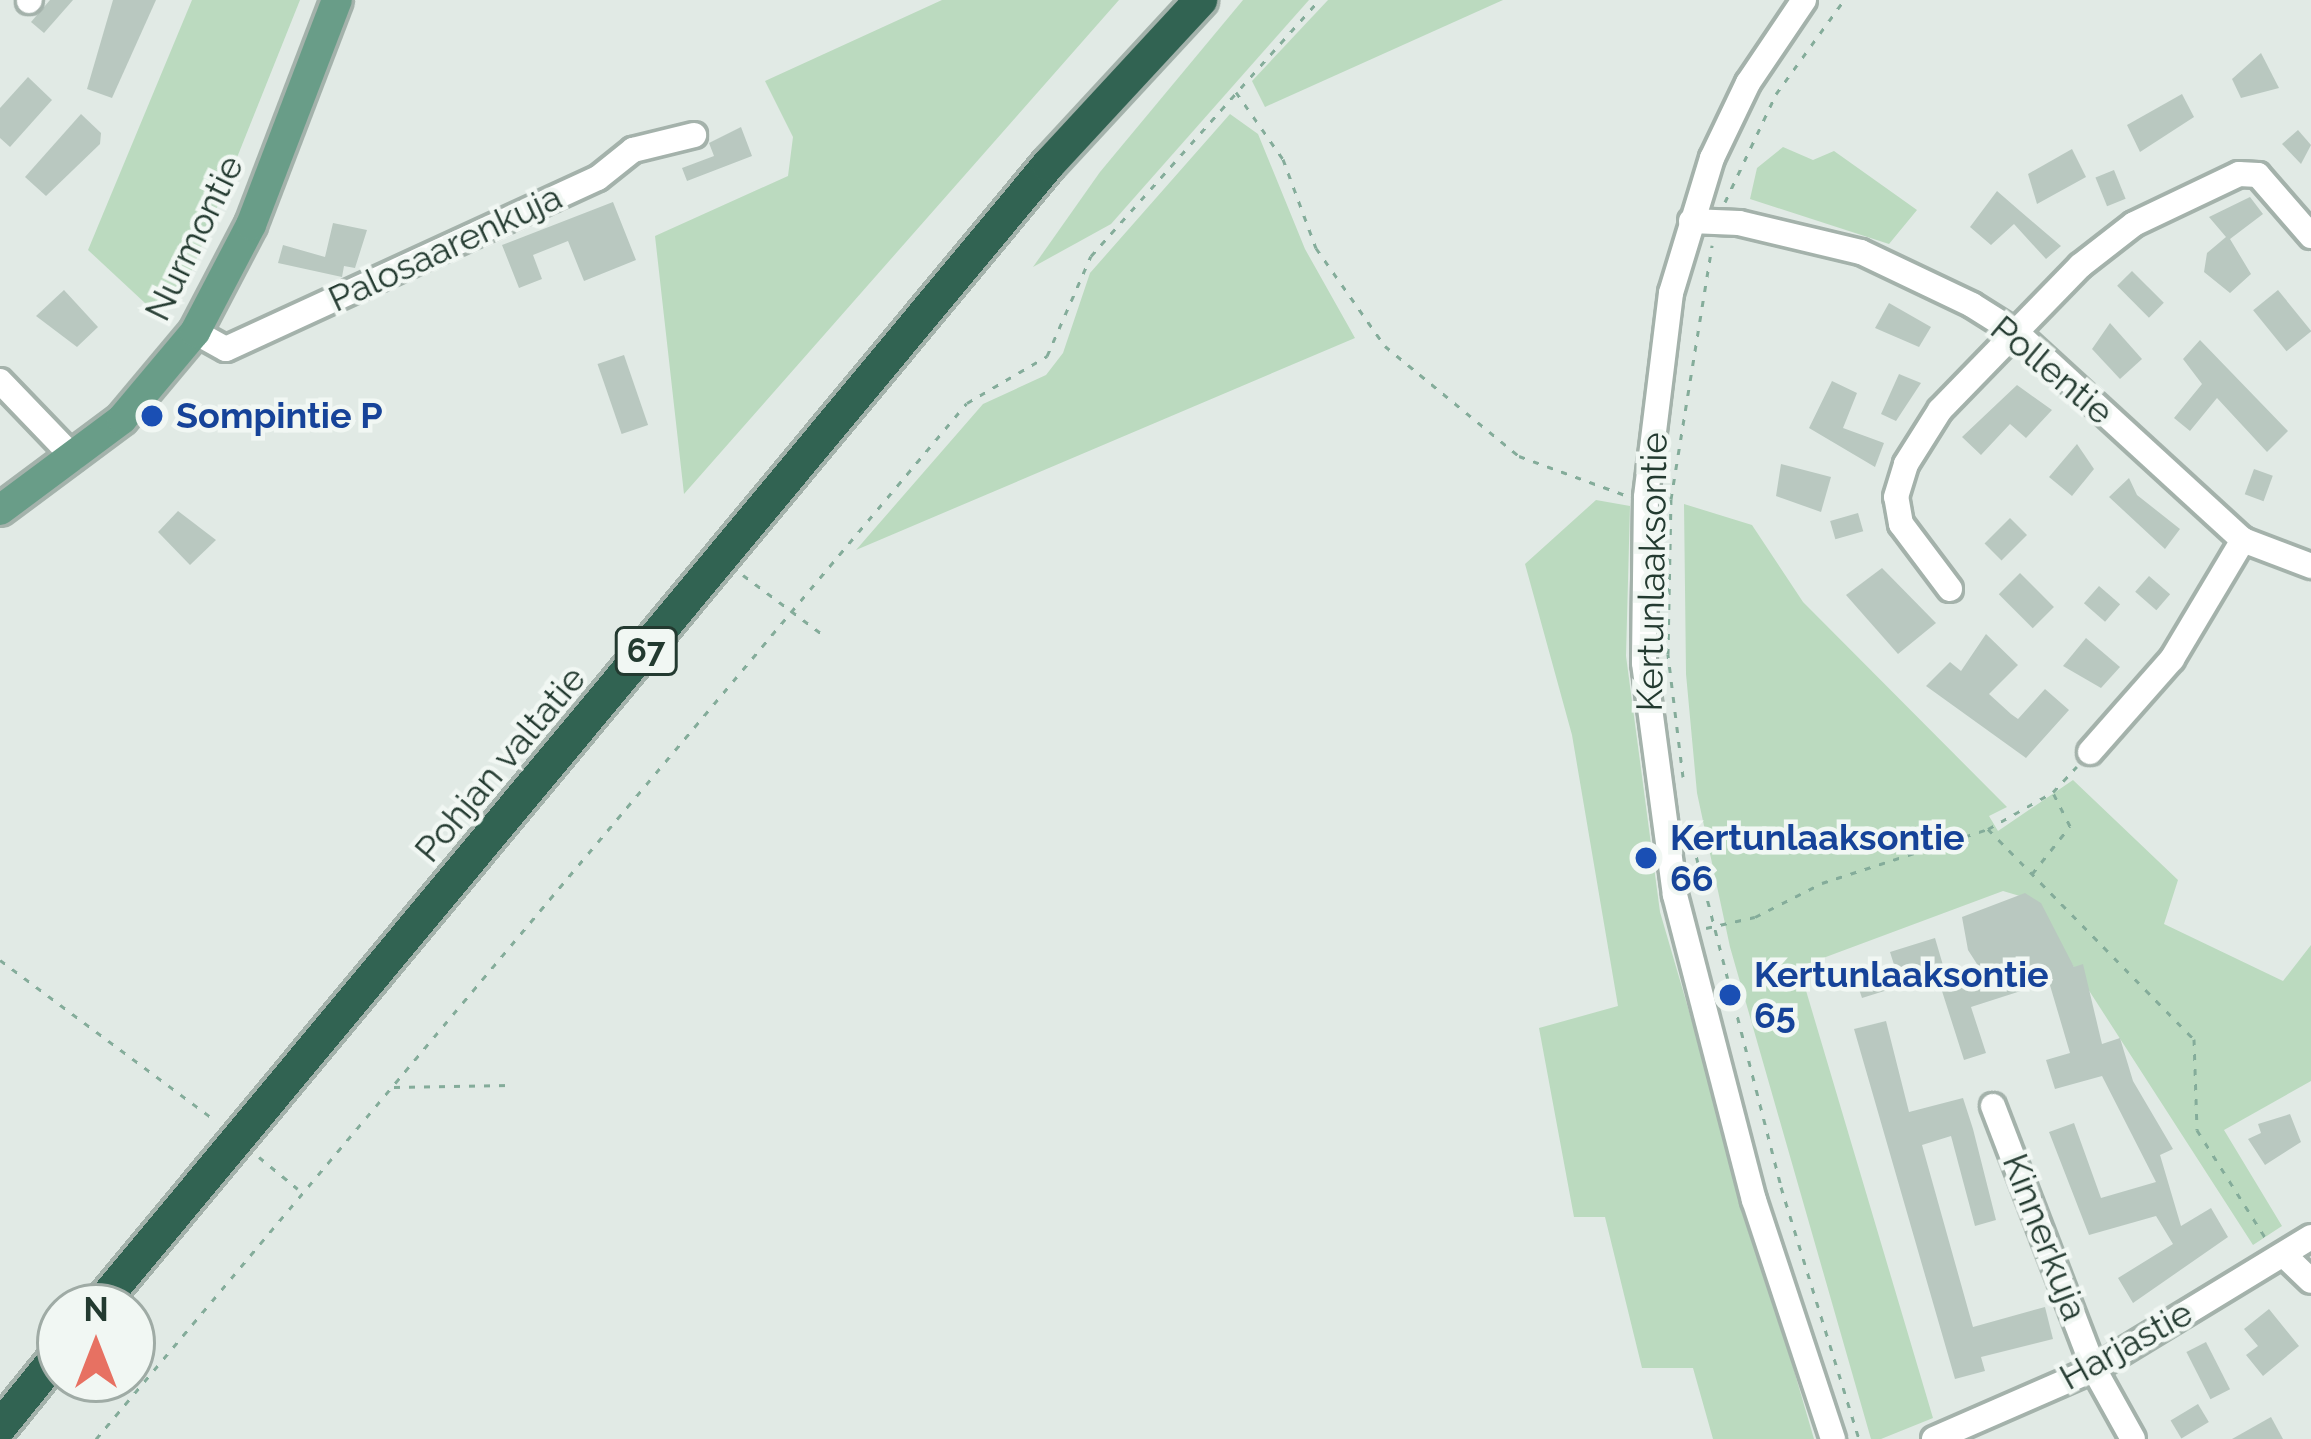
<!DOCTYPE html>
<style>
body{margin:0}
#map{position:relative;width:2311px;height:1439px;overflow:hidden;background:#e1eae5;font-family:Raleway,sans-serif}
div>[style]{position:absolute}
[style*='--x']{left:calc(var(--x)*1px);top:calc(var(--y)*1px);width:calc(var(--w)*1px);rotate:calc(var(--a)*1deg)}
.green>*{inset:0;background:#bbdabf}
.building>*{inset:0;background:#b9c8c0;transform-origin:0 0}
.path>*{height:3px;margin-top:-1.5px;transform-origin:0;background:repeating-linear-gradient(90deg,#84ac9a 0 6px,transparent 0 15px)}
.roads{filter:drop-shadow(3px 0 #a4b2ab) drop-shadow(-3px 0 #a4b2ab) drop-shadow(0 3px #a4b2ab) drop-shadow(0 -3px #a4b2ab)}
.minor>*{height:24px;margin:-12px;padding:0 12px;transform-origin:12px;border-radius:12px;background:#fff}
.major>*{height:30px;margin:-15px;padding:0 15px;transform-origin:15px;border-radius:15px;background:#699d88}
.highway>*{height:33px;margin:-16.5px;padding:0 16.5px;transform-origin:16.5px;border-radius:16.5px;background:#316352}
.dots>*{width:33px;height:33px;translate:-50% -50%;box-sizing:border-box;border:6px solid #f1f7f3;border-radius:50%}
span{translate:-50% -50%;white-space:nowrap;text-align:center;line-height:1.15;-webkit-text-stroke:9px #f1f7f3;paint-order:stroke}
.shield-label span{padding:3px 9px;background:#f1f7f3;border:3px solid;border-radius:9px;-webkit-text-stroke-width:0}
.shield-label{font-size:33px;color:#233a30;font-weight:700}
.street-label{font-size:36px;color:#233a30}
.transit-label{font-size:36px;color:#164399;font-weight:700}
.left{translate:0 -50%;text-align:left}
.north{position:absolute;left:36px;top:1283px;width:120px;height:120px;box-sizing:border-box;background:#f1f7f3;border:3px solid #9faba5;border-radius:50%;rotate:0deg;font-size:33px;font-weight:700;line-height:48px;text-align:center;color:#233a30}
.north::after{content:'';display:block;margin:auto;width:42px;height:54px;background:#e77162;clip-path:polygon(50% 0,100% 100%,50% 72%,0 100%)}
</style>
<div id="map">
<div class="green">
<div style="clip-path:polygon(192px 0,300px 0,190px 275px,160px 317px,88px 250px)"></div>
<div style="clip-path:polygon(942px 0,1119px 0,684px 494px,655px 236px,788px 176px,793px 137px,765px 81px)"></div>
<div style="clip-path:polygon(1243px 0,1309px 0,1111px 224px,1033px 267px,1100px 172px)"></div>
<div style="clip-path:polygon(1328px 0,1503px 0,1265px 107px,1252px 81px)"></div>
<div style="clip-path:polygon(1230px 114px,1258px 134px,1305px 249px,1355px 338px,856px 550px,983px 404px,1046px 375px,1063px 353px,1090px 273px)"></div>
<div style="clip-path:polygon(1783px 147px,1813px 160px,1834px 151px,1917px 210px,1889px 244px,1750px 199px,1757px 168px)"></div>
<div style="clip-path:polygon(1596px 500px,1630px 506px,1626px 656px,1660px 912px,1814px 1439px,1713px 1439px,1693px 1368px,1642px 1368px,1605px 1217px,1574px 1217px,1539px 1028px,1618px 1006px,1572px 735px,1525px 564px)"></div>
<div style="clip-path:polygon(1684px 504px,1752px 525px,1803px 602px,2007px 807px,1989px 816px,1998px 831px,2073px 780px,2178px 880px,2164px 924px,2283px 981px,2311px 945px,2311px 1081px,2224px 1130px,2282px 1226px,2253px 1245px,2030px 899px,2003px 891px,1799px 967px,1933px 1418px,1881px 1439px,1871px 1439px,1730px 947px,1697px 793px,1686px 674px)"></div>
</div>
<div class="building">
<div style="clip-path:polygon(50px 0,73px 0,44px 33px,31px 22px)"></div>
<div style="clip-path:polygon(113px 0,156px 0,112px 98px,87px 89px)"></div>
<div style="clip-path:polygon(2261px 53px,2279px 88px,2241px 98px,2232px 79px)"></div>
<div style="clip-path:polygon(28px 77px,52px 100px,10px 147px,0 138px,0 108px)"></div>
<div style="clip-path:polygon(2182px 94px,2194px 117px,2140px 152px,2127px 125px)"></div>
<div style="clip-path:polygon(81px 114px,101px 133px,100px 144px,46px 196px,25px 177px)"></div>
<div style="clip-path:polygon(741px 127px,752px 156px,687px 181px,682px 168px,714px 156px,709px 143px)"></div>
<div style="clip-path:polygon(2298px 130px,2311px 145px,2301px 164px,2282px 144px)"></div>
<div style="clip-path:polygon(2072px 149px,2086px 177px,2037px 204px,2028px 174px)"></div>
<div style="left:2114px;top:170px;width:31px;height:20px;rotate:68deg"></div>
<div style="clip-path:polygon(1997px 191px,2020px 211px,2061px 246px,2046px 259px,2014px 224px,1991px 245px,1970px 227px)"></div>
<div style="clip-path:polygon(2250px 197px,2263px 214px,2230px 239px,2251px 274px,2230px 293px,2204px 272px,2207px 253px,2226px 237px,2209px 217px)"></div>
<div style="clip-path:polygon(613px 202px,636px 260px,584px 281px,568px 241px,533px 255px,542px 279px,519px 288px,502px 245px)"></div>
<div style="clip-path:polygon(333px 223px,367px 230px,355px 268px,344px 266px,342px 277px,278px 263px,283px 245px,325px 257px)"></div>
<div style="left:2132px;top:271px;width:45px;height:21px;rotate:45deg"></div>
<div style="clip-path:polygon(64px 290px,98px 327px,77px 347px,36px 316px)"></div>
<div style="left:2278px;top:290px;width:53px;height:32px;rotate:51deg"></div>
<div style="clip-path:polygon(1889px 303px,1931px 327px,1919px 347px,1875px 328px)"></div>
<div style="clip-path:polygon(2110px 323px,2142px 359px,2120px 379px,2092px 349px)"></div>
<div style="clip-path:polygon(2200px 340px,2288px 431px,2267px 452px,2217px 398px,2190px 431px,2174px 418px,2202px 384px,2183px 359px)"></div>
<div style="left:624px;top:355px;width:74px;height:28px;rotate:71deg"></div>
<div style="clip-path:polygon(1899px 374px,1921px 383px,1896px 421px,1881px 414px)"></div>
<div style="clip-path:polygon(1832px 381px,1857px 393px,1843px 428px,1884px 443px,1875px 467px,1809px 428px)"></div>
<div style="clip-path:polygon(2017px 385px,2052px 410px,2026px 438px,2010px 424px,1981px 455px,1962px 437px)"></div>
<div style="clip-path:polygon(2077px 444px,2094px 469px,2072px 496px,2049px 477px)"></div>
<div style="clip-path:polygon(1781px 464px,1831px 477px,1821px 512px,1776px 496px)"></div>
<div style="left:2254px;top:469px;width:20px;height:27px;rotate:20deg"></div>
<div style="clip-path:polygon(2129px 478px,2137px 495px,2180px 529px,2165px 549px,2109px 497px)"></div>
<div style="clip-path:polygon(178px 511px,216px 540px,190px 565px,158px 532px)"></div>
<div style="left:1858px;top:513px;width:19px;height:29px;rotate:74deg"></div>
<div style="left:2010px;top:518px;width:24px;height:36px;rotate:45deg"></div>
<div style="clip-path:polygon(1882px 568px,1936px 623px,1898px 654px,1846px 595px)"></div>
<div style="left:2020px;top:573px;width:48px;height:30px;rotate:45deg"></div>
<div style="left:2149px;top:576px;width:28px;height:21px;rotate:41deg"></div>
<div style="left:2099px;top:586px;width:28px;height:23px;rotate:41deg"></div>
<div style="clip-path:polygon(1986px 634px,2018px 665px,1989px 694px,2011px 714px,2018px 719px,2045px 689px,2069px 710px,2026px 758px,1926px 686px,1950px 662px,1961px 671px)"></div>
<div style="clip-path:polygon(2086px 638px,2120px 667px,2101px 688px,2063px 666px)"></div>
<div style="clip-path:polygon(2025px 893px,2041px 903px,2074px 967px,2083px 964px,2102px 1044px,2120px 1038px,2133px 1081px,2173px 1149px,2160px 1155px,2181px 1226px,2211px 1208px,2228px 1237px,2133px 1303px,2118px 1278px,2173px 1244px,2156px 1216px,2089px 1235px,2049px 1132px,2074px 1123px,2101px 1198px,2156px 1182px,2102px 1076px,2055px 1089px,2046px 1060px,2070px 1053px,2049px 982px,1971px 1007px,1986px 1053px,1964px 1060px,1941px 988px,1984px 975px,1968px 950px,1962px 917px)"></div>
<div style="clip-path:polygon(1935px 938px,1945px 972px,1862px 998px,1857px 983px,1896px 971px,1890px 952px)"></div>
<div style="clip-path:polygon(1886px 1021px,1909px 1112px,1963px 1098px,1973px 1129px,1996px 1220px,1975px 1226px,1951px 1136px,1922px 1145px,1973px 1327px,2045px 1307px,2053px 1339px,1981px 1357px,1985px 1371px,1955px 1379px,1854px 1029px)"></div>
<div style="clip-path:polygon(2290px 1114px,2301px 1142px,2265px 1165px,2248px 1139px,2261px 1133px,2258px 1124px)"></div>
<div style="clip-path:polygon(2269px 1309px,2299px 1346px,2263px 1376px,2246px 1355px,2258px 1346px,2244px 1329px)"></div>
<div style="left:2206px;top:1342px;width:53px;height:22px;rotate:63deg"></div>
<div style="left:2198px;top:1404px;width:21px;height:32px;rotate:59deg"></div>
<div style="clip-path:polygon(2271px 1417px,2283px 1439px,2232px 1439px)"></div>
</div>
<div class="path">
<div style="--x:1236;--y:92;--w:82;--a:55"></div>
<div style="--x:1283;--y:159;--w:95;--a:69.7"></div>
<div style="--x:1316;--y:248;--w:120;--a:54.9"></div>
<div style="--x:1385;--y:346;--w:173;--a:39.4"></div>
<div style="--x:1519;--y:456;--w:113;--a:20.2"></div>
<div style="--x:1725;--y:202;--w:119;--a:-64.7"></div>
<div style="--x:1776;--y:94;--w:116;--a:-54.1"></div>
<div style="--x:743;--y:575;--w:99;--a:36.8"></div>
<div style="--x:1683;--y:777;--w:124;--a:-97"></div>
<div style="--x:1668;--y:654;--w:155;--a:-88.9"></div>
<div style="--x:1671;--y:499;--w:257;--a:-80.8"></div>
<div style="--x:1689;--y:828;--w:371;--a:75.6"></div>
<div style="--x:1781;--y:1187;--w:264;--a:72.8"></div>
<div style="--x:1988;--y:829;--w:294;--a:45.6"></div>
<div style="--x:2194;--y:1039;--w:91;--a:88.1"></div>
<div style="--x:2197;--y:1130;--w:127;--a:57.6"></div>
<div style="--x:2032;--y:874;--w:61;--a:-51.6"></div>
<div style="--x:2070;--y:826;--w:36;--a:-117"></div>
<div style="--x:1706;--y:928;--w:50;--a:-12.7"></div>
<div style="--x:1755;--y:917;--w:75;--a:-26.9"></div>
<div style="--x:1822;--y:883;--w:175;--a:-18"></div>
<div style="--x:1988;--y:829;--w:75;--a:-29.6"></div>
<div style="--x:2053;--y:792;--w:35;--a:-47"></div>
<div style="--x:0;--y:960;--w:268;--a:36.7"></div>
<div style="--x:394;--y:1087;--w:117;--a:-1"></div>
<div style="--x:259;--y:1157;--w:50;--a:39.4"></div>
<div style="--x:96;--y:1439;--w:1353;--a:-49.95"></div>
<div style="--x:967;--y:403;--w:93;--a:-30.4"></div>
<div style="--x:1047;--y:356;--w:109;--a:-66.3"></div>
<div style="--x:1091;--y:256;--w:343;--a:-48.3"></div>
</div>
<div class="roads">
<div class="minor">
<div style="--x:1804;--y:0;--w:100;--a:124"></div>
<div style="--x:1748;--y:83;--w:83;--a:115.6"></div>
<div style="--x:1712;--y:158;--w:141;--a:106.9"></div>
<div style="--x:1671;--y:293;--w:206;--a:97"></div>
<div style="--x:1646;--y:497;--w:166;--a:90.7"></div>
<div style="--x:1644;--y:663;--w:234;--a:82.4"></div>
<div style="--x:1675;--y:895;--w:315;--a:75.5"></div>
<div style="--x:1754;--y:1200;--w:252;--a:71.7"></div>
<div style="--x:29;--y:1;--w:1;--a:-45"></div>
<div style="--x:1691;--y:221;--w:48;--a:2.4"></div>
<div style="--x:1739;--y:223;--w:125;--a:13.4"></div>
<div style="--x:1861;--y:252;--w:123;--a:25.5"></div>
<div style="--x:1972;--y:305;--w:54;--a:32.2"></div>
<div style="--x:2018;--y:334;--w:305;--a:42.5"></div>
<div style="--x:2243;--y:540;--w:73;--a:20.9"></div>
<div style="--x:195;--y:332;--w:35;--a:29"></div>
<div style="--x:226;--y:349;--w:409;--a:-24.7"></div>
<div style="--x:598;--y:178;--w:45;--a:-38.7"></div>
<div style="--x:633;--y:150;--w:63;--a:-13.8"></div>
<div style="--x:0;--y:381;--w:107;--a:46.1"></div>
<div style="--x:1950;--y:589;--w:81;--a:-127"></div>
<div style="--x:1901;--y:524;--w:27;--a:-100"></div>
<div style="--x:1896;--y:497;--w:34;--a:-73"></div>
<div style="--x:1906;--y:464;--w:64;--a:-57.8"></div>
<div style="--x:1940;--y:410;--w:201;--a:-45.8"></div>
<div style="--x:2080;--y:266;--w:68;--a:-37.9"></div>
<div style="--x:2134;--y:224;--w:116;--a:-25.5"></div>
<div style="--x:2239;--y:174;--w:19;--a:3"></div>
<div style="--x:2258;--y:175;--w:81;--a:49"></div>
<div style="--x:2090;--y:752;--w:124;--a:-48.6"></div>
<div style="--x:2172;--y:659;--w:139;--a:-59.2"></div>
<div style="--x:1993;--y:1106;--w:282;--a:69"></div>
<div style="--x:2094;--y:1369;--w:80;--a:60.9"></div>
<div style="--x:2284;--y:1255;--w:37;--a:44"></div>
<div style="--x:1934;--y:1439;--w:175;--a:-23.6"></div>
<div style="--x:2094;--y:1369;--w:254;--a:-31.3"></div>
</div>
<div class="major">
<div style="--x:0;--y:510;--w:152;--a:-36.7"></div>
<div style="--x:122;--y:419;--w:114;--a:-50"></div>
<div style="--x:195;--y:332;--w:121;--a:-62.4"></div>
<div style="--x:251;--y:225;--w:241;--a:-69.1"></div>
</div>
<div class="highway">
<div style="--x:97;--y:1307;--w:1487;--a:-50.24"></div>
<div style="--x:1048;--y:164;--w:224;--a:-47.2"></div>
<div style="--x:0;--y:1426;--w:95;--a:-51"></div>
</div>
</div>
<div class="dots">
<div style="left:152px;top:416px;background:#1a4fb4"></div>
<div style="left:1646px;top:858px;background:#1a4fb4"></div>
<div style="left:1730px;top:995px;background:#1a4fb4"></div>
</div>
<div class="shield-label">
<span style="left:646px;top:651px">67</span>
</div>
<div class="street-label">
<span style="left:194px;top:238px;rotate:-64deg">Nurmontie</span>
<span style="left:445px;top:248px;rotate:-25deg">Palosaarenkuja</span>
<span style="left:2052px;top:370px;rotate:40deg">Pollentie</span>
<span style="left:1652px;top:572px;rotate:-89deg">Kertunlaaksontie</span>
<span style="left:500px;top:764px;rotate:-50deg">Pohjan valtatie</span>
<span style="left:2045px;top:1237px;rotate:69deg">Kinnerkuja</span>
<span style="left:2126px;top:1345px;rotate:-29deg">Harjastie</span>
</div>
<div class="transit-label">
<span class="left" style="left:176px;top:416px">Sompintie P</span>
<span class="left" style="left:1670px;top:858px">Kertunlaaksontie<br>66</span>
<span class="left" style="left:1754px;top:995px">Kertunlaaksontie<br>65</span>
</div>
<div class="north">N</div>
</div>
